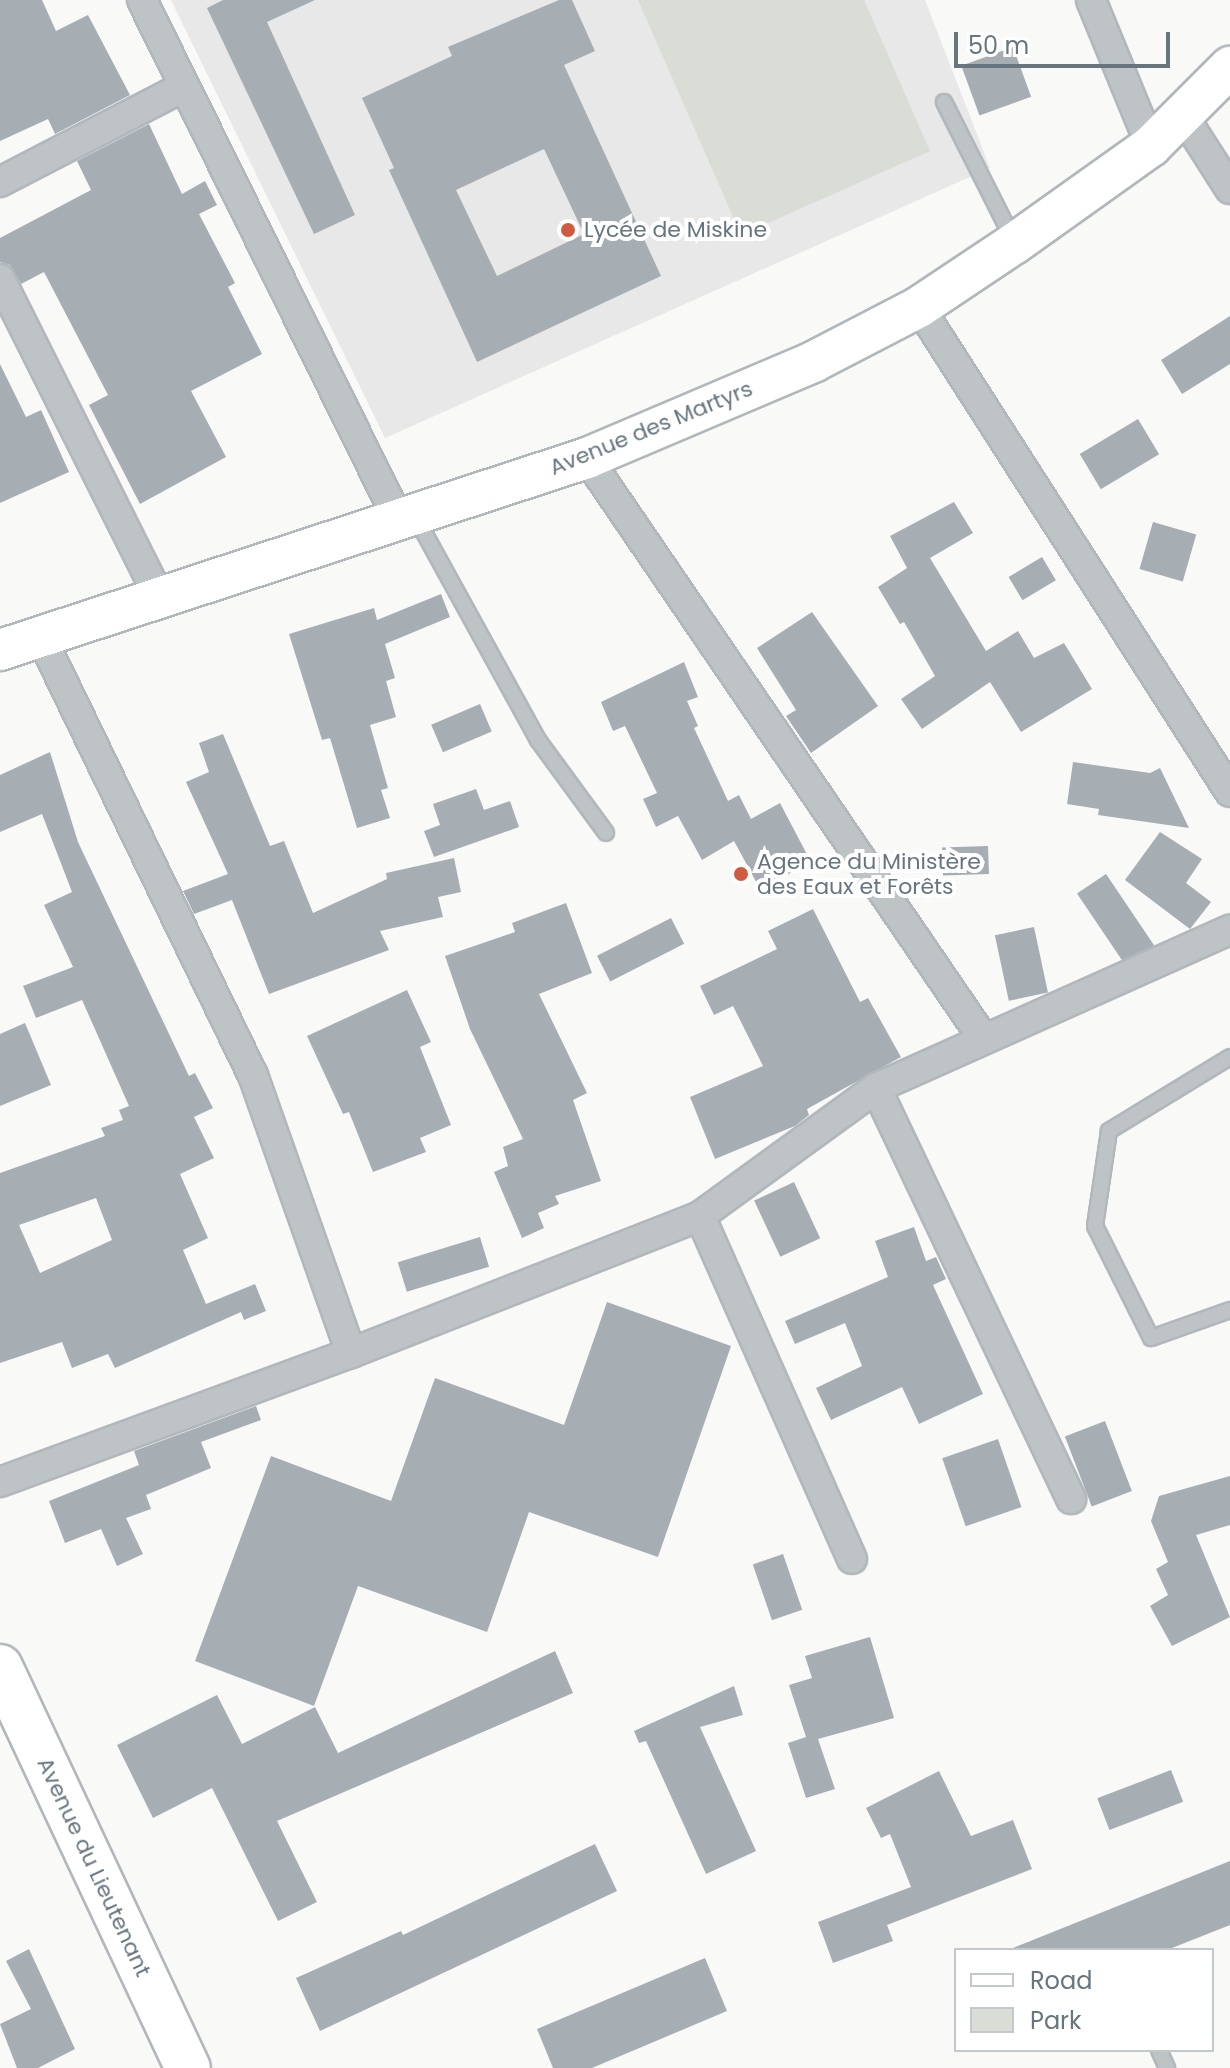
<!DOCTYPE html>
<meta charset="utf-8">
<style>
body{margin:0}
#map{position:relative;width:1230px;height:2068px;overflow:hidden;background:#f9f9f7;font-family:Poppins,sans-serif}
div>[style]{position:absolute}
[style*='--x']{left:calc(var(--x)*1px);top:calc(var(--y)*1px);width:calc(var(--w)*1px);rotate:calc(var(--a)*1deg)}
.built>*{inset:0;background:#e7e8e7}
.green>*{inset:0;background:#d9ddd6}
.building>*{inset:0;background:#a6aeb3;transform-origin:0 0}
.roads{filter:drop-shadow(2px 0 #b1b7bb) drop-shadow(-2px 0 #b1b7bb) drop-shadow(0 2px #b1b7bb) drop-shadow(0 -2px #b1b7bb)}
.service>*{height:14px;margin:-7px;padding:0 7px;transform-origin:7px;border-radius:7px;background:#bec3c6}
.minor>*{height:28px;margin:-14px;padding:0 14px;transform-origin:14px;border-radius:14px;background:#bec3c6}
.secondary>*{height:40px;margin:-20px;padding:0 20px;transform-origin:20px;border-radius:20px;background:#fff}
.primary>*{height:44px;margin:-22px;padding:0 22px;transform-origin:22px;border-radius:22px;background:#fff}
.dots>*{width:22px;height:22px;translate:-50% -50%;box-sizing:border-box;border:4px solid #fff;border-radius:50%}
span{translate:-50% -50%;white-space:nowrap;text-align:center;line-height:1.15;-webkit-text-stroke:8px #fff;paint-order:stroke}
.poi-label{font-size:22px;color:#66757e}
.left{translate:0 -50%;text-align:left}
.street-label{font-size:22px;color:#66757e}
.legend{position:absolute;left:954px;top:1948px;width:260px;height:104px;box-sizing:border-box;background:#fff;border:2px solid #c2c8cb;margin:0;padding:10px 14px;list-style:none;font-size:24px;color:#66757e}
.legend li{display:flex;align-items:center;gap:16px;height:40px}
.legend b{width:40px;border:2px solid #c2c8cb}
.scale{position:absolute;left:954px;top:32px;width:216px;height:36px;box-sizing:border-box;border:4px solid #66757e;border-top:0;padding-left:10px;font-size:24px;line-height:28px;white-space:nowrap;color:#66757e;-webkit-text-stroke:6px #fff;paint-order:stroke}
</style>
<div id="map">
<div class="built">
<div style="clip-path:polygon(171px 0,925px 0,990px 168px,385px 438px)"></div>
</div>
<div class="green">
<div style="clip-path:polygon(638px 0,864px 0,930px 151px,741px 235px)"></div>
</div>
<div class="building">
<div style="clip-path:polygon(0 0,42px 0,56px 31px,88px 15px,130px 95px,55px 134px,48px 119px,0 141px)"></div>
<div style="clip-path:polygon(223px 0,315px 0,267px 22px,355px 215px,314px 234px,207px 8px)"></div>
<div style="clip-path:polygon(evenodd,559px 0,572px 0,595px 51px,564px 65px,661px 276px,477px 362px,389px 170px,394px 168px,362px 98px,452px 56px,448px 47px,559px 0,544px 149px,584px 234px,497px 276px,456px 190px,544px 149px)"></div>
<div style="left:1013px;top:47px;width:53px;height:55px;rotate:70deg"></div>
<div style="clip-path:polygon(149px 124px,182px 194px,205px 181px,217px 205px,199px 214px,235px 283px,228px 287px,262px 354px,191px 391px,226px 457px,140px 504px,89px 405px,108px 395px,44px 272px,21px 284px,10px 265px,0 262px,0 238px,91px 190px,77px 161px)"></div>
<div style="clip-path:polygon(1230px 316px,1230px 364px,1182px 394px,1161px 360px)"></div>
<div style="clip-path:polygon(0 364px,26px 417px,41px 410px,69px 472px,0 503px)"></div>
<div style="left:1138px;top:419px;width:41px;height:68px;rotate:59deg"></div>
<div style="clip-path:polygon(954px 502px,973px 533px,930px 558px,986px 651px,1018px 631px,1034px 658px,1064px 643px,1092px 689px,1021px 732px,990px 682px,922px 729px,901px 699px,935px 676px,904px 622px,900px 624px,878px 587px,907px 568px,890px 536px)"></div>
<div style="left:1153px;top:522px;width:45px;height:49px;rotate:16deg"></div>
<div style="left:1042px;top:557px;width:27px;height:39px;rotate:59deg"></div>
<div style="clip-path:polygon(441px 594px,450px 617px,385px 644px,395px 678px,386px 681px,396px 717px,370px 725px,388px 788px,381px 790px,390px 818px,357px 828px,330px 738px,322px 740px,289px 634px,374px 608px,377px 620px)"></div>
<div style="clip-path:polygon(812px 612px,878px 706px,811px 753px,786px 716px,796px 710px,757px 648px)"></div>
<div style="clip-path:polygon(684px 662px,698px 697px,687px 701px,698px 726px,694px 728px,728px 801px,739px 795px,751px 819px,780px 803px,811px 862px,760px 889px,734px 841px,702px 860px,678px 816px,656px 827px,643px 799px,657px 793px,625px 726px,613px 731px,601px 702px)"></div>
<div style="left:480px;top:704px;width:30px;height:53px;rotate:67deg"></div>
<div style="clip-path:polygon(223px 734px,270px 846px,284px 841px,313px 913px,387px 879px,386px 873px,454px 858px,461px 892px,438px 897px,443px 917px,380px 931px,389px 950px,269px 994px,232px 900px,194px 914px,183px 891px,228px 874px,186px 782px,209px 772px,199px 743px)"></div>
<div style="clip-path:polygon(evenodd,50px 752px,78px 842px,189px 1076px,195px 1073px,213px 1108px,194px 1117px,214px 1158px,180px 1174px,208px 1238px,183px 1250px,206px 1304px,255px 1284px,266px 1311px,244px 1320px,241px 1312px,115px 1368px,108px 1354px,72px 1368px,62px 1342px,0 1363px,0 1173px,105px 1136px,101px 1128px,123px 1120px,119px 1110px,129px 1106px,82px 1000px,36px 1018px,23px 986px,73px 967px,44px 905px,72px 892px,42px 814px,0 832px,0 775px,50px 752px,96px 1198px,112px 1240px,40px 1273px,19px 1225px,96px 1198px)"></div>
<div style="clip-path:polygon(1073px 762px,1150px 773px,1160px 768px,1189px 828px,1098px 815px,1099px 809px,1067px 804px)"></div>
<div style="clip-path:polygon(476px 789px,484px 810px,510px 801px,519px 827px,434px 857px,424px 831px,440px 825px,433px 804px)"></div>
<div style="clip-path:polygon(1160px 832px,1202px 859px,1186px 883px,1211px 902px,1190px 929px,1125px 880px)"></div>
<div style="left:988px;top:846px;width:28px;height:46px;rotate:88deg"></div>
<div style="left:1106px;top:874px;width:86px;height:35px;rotate:56deg"></div>
<div style="clip-path:polygon(566px 903px,592px 973px,539px 994px,587px 1093px,573px 1100px,601px 1181px,555px 1196px,559px 1204px,538px 1213px,544px 1228px,522px 1238px,494px 1172px,508px 1166px,503px 1147px,523px 1139px,470px 1029px,445px 956px,515px 932px,512px 923px)"></div>
<div style="clip-path:polygon(813px 909px,860px 1002px,868px 998px,901px 1057px,807px 1109px,809px 1115px,795px 1126px,715px 1159px,690px 1097px,763px 1066px,733px 1006px,714px 1015px,700px 986px,777px 949px,768px 931px)"></div>
<div style="left:671px;top:918px;width:29px;height:83px;rotate:63deg"></div>
<div style="left:1034px;top:927px;width:67px;height:40px;rotate:78deg"></div>
<div style="clip-path:polygon(407px 990px,431px 1042px,420px 1047px,451px 1125px,420px 1138px,426px 1152px,373px 1172px,349px 1112px,343px 1114px,307px 1036px)"></div>
<div style="clip-path:polygon(25px 1023px,51px 1085px,0 1106px,0 1034px)"></div>
<div style="left:794px;top:1182px;width:62px;height:44px;rotate:65deg"></div>
<div style="clip-path:polygon(914px 1227px,926px 1261px,936px 1257px,946px 1279px,933px 1285px,983px 1394px,919px 1424px,902px 1387px,831px 1420px,816px 1388px,862px 1366px,845px 1323px,795px 1344px,785px 1321px,888px 1277px,875px 1241px)"></div>
<div style="left:480px;top:1237px;width:31px;height:86px;rotate:73deg"></div>
<div style="clip-path:polygon(607px 1302px,731px 1346px,658px 1557px,529px 1512px,487px 1632px,358px 1586px,314px 1706px,195px 1661px,271px 1456px,391px 1501px,435px 1378px,564px 1425px)"></div>
<div style="clip-path:polygon(256px 1406px,261px 1420px,201px 1442px,211px 1468px,146px 1495px,151px 1509px,126px 1518px,143px 1554px,117px 1566px,101px 1529px,65px 1543px,49px 1501px,139px 1465px,134px 1451px)"></div>
<div style="left:1105px;top:1421px;width:75px;height:43px;rotate:69deg"></div>
<div style="left:998px;top:1439px;width:72px;height:59px;rotate:71deg"></div>
<div style="clip-path:polygon(1230px 1476px,1230px 1525px,1196px 1535px,1230px 1617px,1172px 1646px,1150px 1606px,1168px 1595px,1156px 1569px,1168px 1562px,1151px 1521px,1159px 1496px)"></div>
<div style="left:783px;top:1554px;width:59px;height:32px;rotate:71deg"></div>
<div style="clip-path:polygon(870px 1637px,894px 1718px,818px 1739px,835px 1789px,806px 1798px,788px 1743px,806px 1737px,789px 1685px,812px 1678px,805px 1656px)"></div>
<div style="clip-path:polygon(555px 1651px,573px 1693px,277px 1821px,317px 1902px,278px 1921px,212px 1788px,153px 1818px,117px 1745px,217px 1695px,242px 1744px,315px 1707px,338px 1753px)"></div>
<div style="clip-path:polygon(734px 1686px,743px 1715px,700px 1727px,756px 1851px,706px 1874px,646px 1741px,639px 1743px,634px 1731px)"></div>
<div style="left:1171px;top:1770px;width:34px;height:79px;rotate:69deg"></div>
<div style="clip-path:polygon(939px 1771px,971px 1836px,1013px 1820px,1032px 1869px,887px 1925px,893px 1941px,833px 1963px,818px 1922px,911px 1887px,890px 1834px,881px 1838px,866px 1808px)"></div>
<div style="clip-path:polygon(595px 1844px,617px 1891px,320px 2031px,296px 1978px,401px 1931px,403px 1935px)"></div>
<div style="clip-path:polygon(1230px 1861px,1230px 1925px,1167px 1950px,1008px 1950px)"></div>
<div style="clip-path:polygon(29px 1949px,75px 2049px,38px 2068px,17px 2068px,0 2024px,31px 2009px,6px 1961px)"></div>
<div style="clip-path:polygon(705px 1958px,727px 2011px,592px 2068px,553px 2068px,537px 2029px)"></div>
</div>
<div class="roads">
<div class="service">
<div style="--x:944;--y:102;--w:153;--a:63.3"></div>
<div style="--x:416;--y:518;--w:253;--a:61.2"></div>
<div style="--x:538;--y:740;--w:115;--a:53.8"></div>
<div style="--x:1230;--y:1057;--w:142;--a:148.6"></div>
<div style="--x:1109;--y:1131;--w:96;--a:98.4"></div>
<div style="--x:1095;--y:1226;--w:125;--a:63.4"></div>
<div style="--x:1151;--y:1338;--w:84;--a:-19.5"></div>
<div style="--x:1159;--y:2050;--w:20;--a:66"></div>
</div>
<div class="minor">
<div style="--x:142;--y:0;--w:579;--a:63.74"></div>
<div style="--x:1091;--y:0;--w:158;--a:67.7"></div>
<div style="--x:1182;--y:114;--w:89;--a:57.4"></div>
<div style="--x:0;--y:182;--w:206;--a:-27.4"></div>
<div style="--x:0;--y:279;--w:357;--a:63.4"></div>
<div style="--x:919;--y:307;--w:576;--a:57.33"></div>
<div style="--x:587;--y:458;--w:702;--a:55.68"></div>
<div style="--x:41;--y:637;--w:487;--a:64.2"></div>
<div style="--x:253;--y:1075;--w:295;--a:70.6"></div>
<div style="--x:876;--y:1088;--w:455;--a:64.6"></div>
<div style="--x:700;--y:1216;--w:375;--a:66.1"></div>
<div style="--x:0;--y:1482;--w:374;--a:-20.2"></div>
<div style="--x:351;--y:1353;--w:375;--a:-21.4"></div>
<div style="--x:700;--y:1216;--w:218;--a:-36"></div>
<div style="--x:876;--y:1088;--w:388;--a:-24.1"></div>
</div>
<div class="secondary">
<div style="--x:0;--y:650;--w:618;--a:-18.11"></div>
<div style="--x:587;--y:458;--w:246;--a:-23"></div>
<div style="--x:813;--y:362;--w:119;--a:-27.4"></div>
<div style="--x:919;--y:307;--w:115;--a:-33.7"></div>
<div style="--x:1015;--y:243;--w:167;--a:-35.5"></div>
<div style="--x:1151;--y:146;--w:112;--a:-45"></div>
</div>
<div class="primary">
<div style="--x:0;--y:1667;--w:443;--a:64.9"></div>
</div>
</div>
<div class="dots">
<div style="left:568px;top:230px;background:#cf5c40"></div>
<div style="left:741px;top:874px;background:#cf5c40"></div>
</div>
<div class="poi-label">
<span class="left" style="left:584px;top:230px">Lycée de Miskine</span>
<span class="left" style="left:757px;top:874px">Agence du Ministère<br>des Eaux et Forêts</span>
</div>
<div class="street-label">
<span style="left:651px;top:428px;rotate:-22deg">Avenue des Martyrs</span>
<span style="left:94px;top:1867px;rotate:65deg">Avenue du Lieutenant</span>
</div>
<ul class="legend">
<li><b style="height:10px;background:#fff"></b>Road</li>
<li><b style="height:22px;background:#d9ddd6"></b>Park</li>
</ul>
<div class="scale">50 m</div>
</div>
